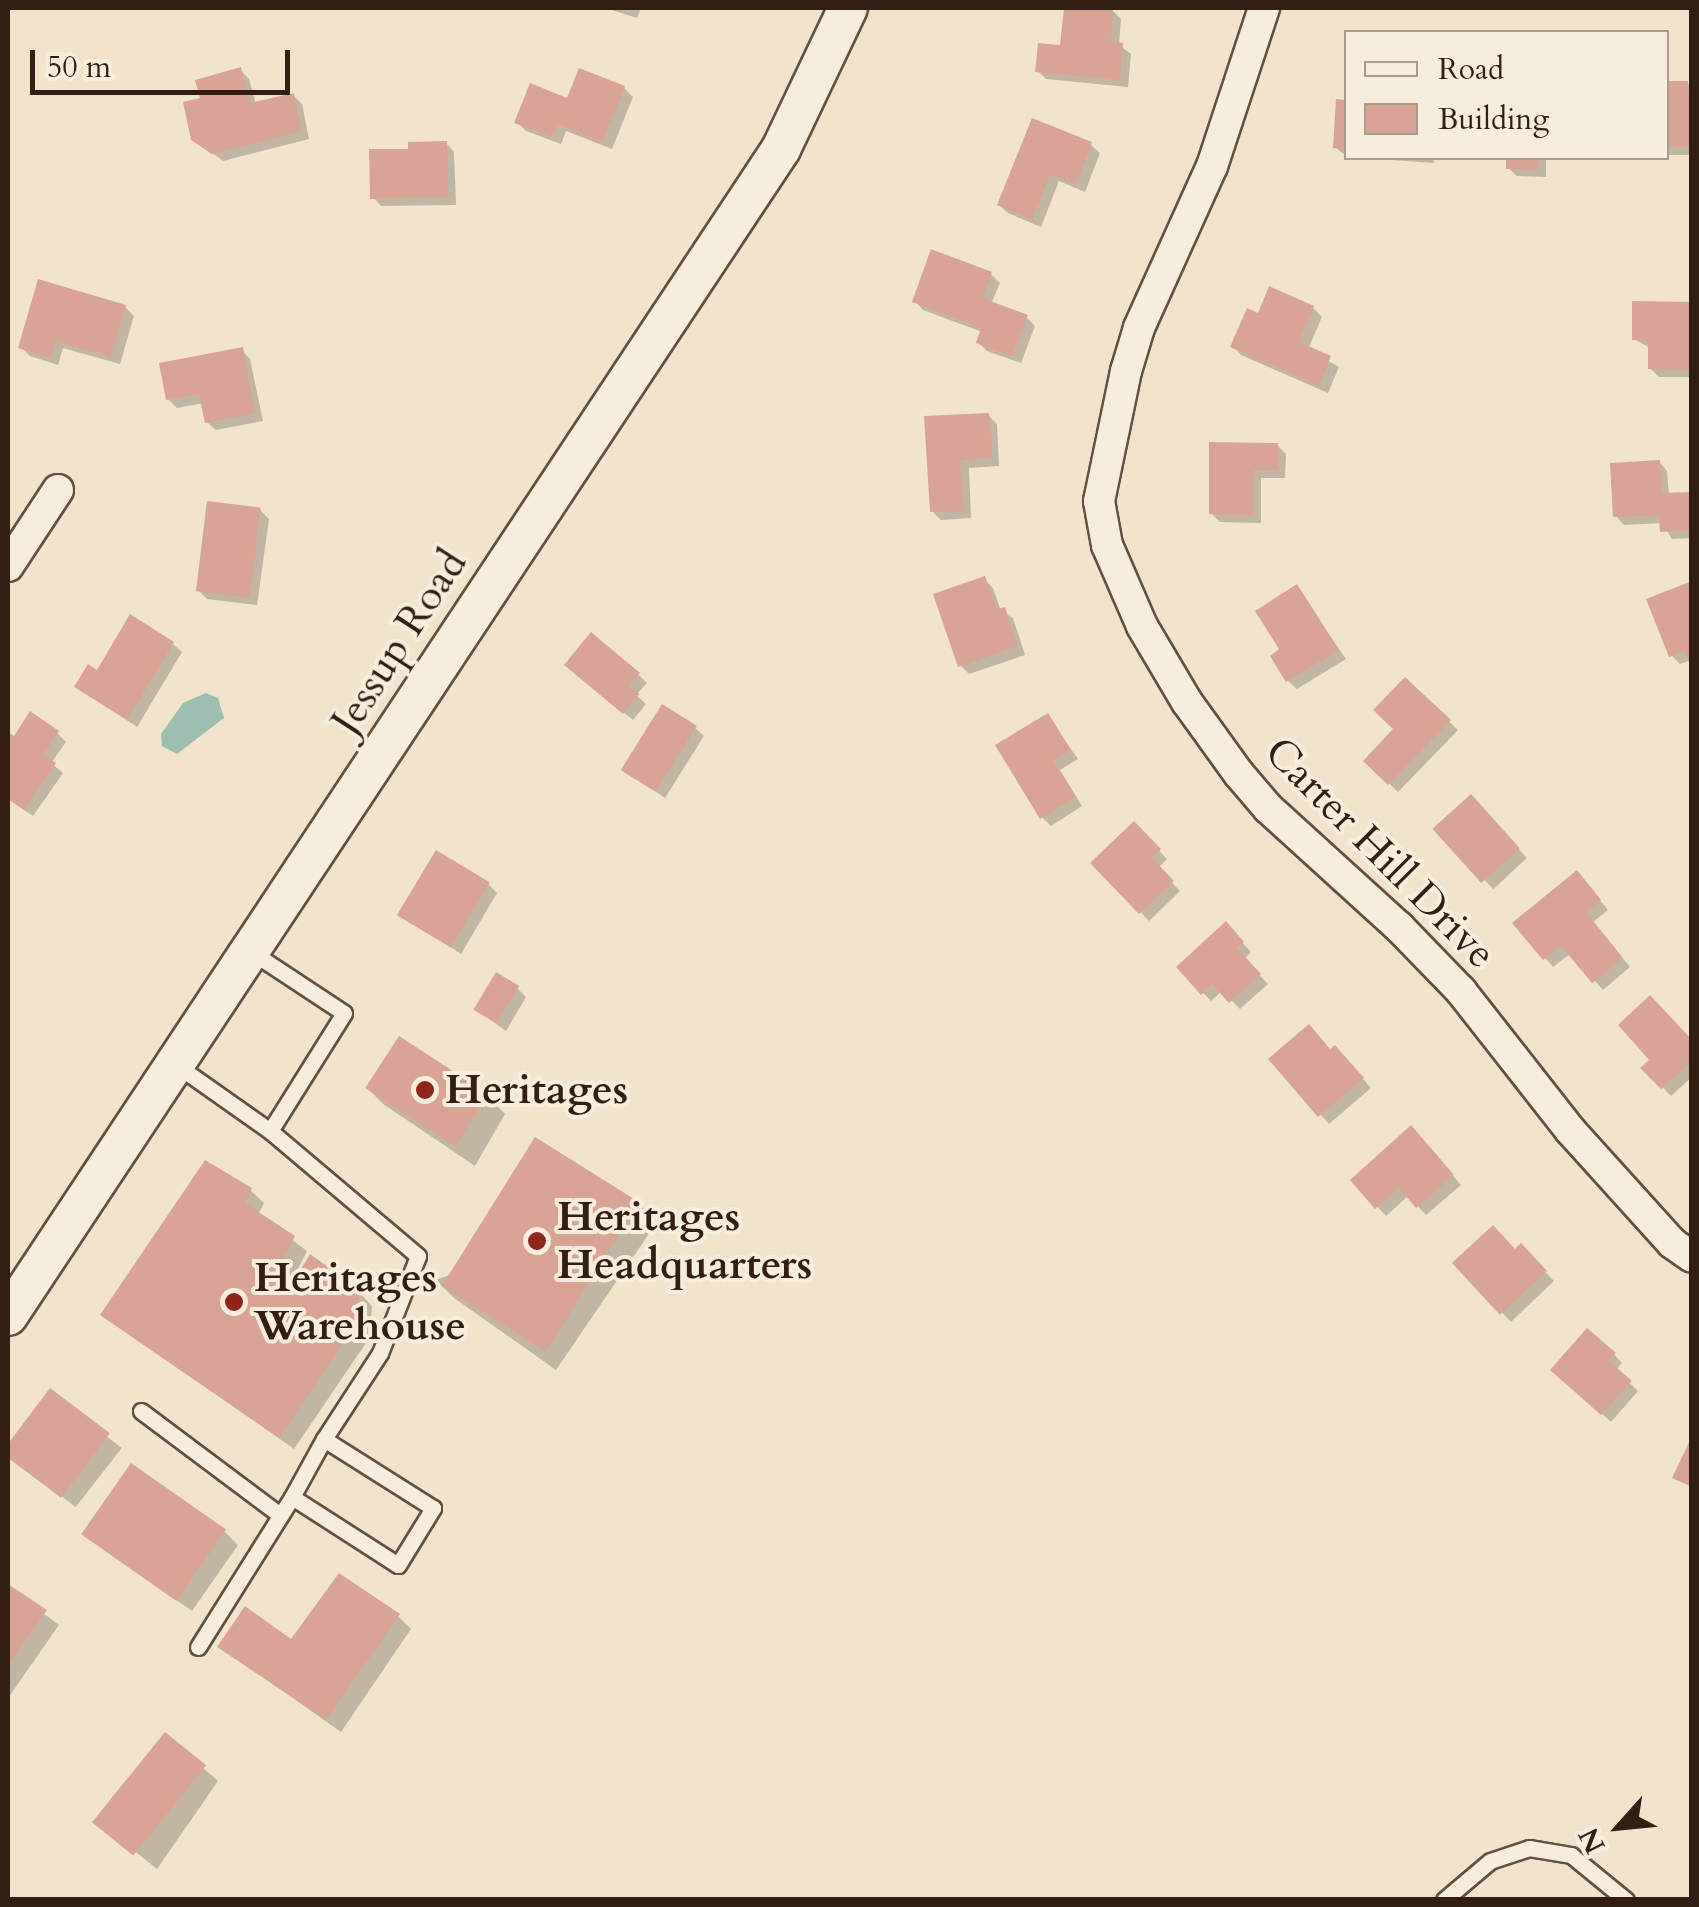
<!DOCTYPE html>
<style>
body{margin:0}
#map{position:relative;width:1699px;height:1907px;overflow:hidden;background:#f1e4ca;font-family:Cardo,serif}
div>[style]{position:absolute}
[style*='--x']{left:calc(var(--x)*1px);top:calc(var(--y)*1px);width:calc(var(--w)*1px);rotate:calc(var(--a)*1deg)}
.water>*{inset:0;background:#9cbfb0}
.shadow>*{inset:0;background:#0003;transform-origin:0 0}
.building>*{inset:0;background:#daa494;transform-origin:0 0}
.roads{filter:drop-shadow(2px 0 #625042) drop-shadow(-2px 0 #625042) drop-shadow(0 2px #625042) drop-shadow(0 -2px #625042)}
.service>*{height:15px;margin:-7.5px;padding:0 7.5px;transform-origin:7.5px;border-radius:7.5px;background:#f6eddd}
.minor>*{height:30px;margin:-15px;padding:0 15px;transform-origin:15px;border-radius:15px;background:#f6eddd}
.tertiary>*{height:38px;margin:-19px;padding:0 19px;transform-origin:19px;border-radius:19px;background:#f6eddd}
.dots>*{width:28px;height:28px;translate:-50% -50%;box-sizing:border-box;border:5px solid #f6eddd;border-radius:50%}
span{translate:-50% -50%;white-space:nowrap;text-align:center;line-height:1.15;-webkit-text-stroke:8px #f6eddd;paint-order:stroke}
.street-label{font-size:42px;color:#331e14}
.poi-label{font-size:42px;color:#331e14;font-weight:700}
.left{translate:0 -50%;text-align:left}
.frame{position:absolute;inset:0;border:10px solid #331e14;pointer-events:none}
.legend{position:absolute;left:1344px;top:30px;width:325px;height:130px;box-sizing:border-box;background:#f6eddd;border:2px solid #a89a8d;margin:0;padding:12px 18px;list-style:none;font-size:30px;color:#331e14}
.legend li{display:flex;align-items:center;gap:20px;height:50px}
.legend b{width:50px;border:2px solid #a89a8d}
.north{position:absolute;left:1569px;top:1777px;width:100px;height:100px;-webkit-text-stroke:8px #f6eddd;paint-order:stroke;rotate:243deg;font-size:28px;font-weight:700;line-height:40px;text-align:center;color:#331e14}
.north::after{content:'';display:block;margin:auto;width:35px;height:45px;background:#331e14;clip-path:polygon(50% 0,100% 100%,50% 72%,0 100%)}
.scale{position:absolute;left:30px;top:50px;width:260px;height:45px;box-sizing:border-box;border:5px solid #331e14;border-top:0;padding-left:12px;font-size:30px;line-height:35px;white-space:nowrap;color:#331e14;-webkit-text-stroke:8px #f6eddd;paint-order:stroke}
</style>
<div id="map">
<div class="water">
<div style="clip-path:polygon(206px 693px,218px 698px,224px 718px,177px 754px,162px 746px,161px 734px,183px 703px)"></div>
</div>
<div class="shadow">
<div style="clip-path:polygon(605px 8px,641px 8px,637px 18px)"></div>
<div style="clip-path:polygon(1066px 8px,1112px 10px,1121px 19px,1119px 45px,1131px 54px,1128px 87px,1046px 79px,1038px 71px,1062px 47px)"></div>
<div style="clip-path:polygon(240px 70px,249px 79px,256px 105px,293px 95px,302px 104px,309px 139px,223px 161px,194px 139px,203px 100px)"></div>
<div style="clip-path:polygon(1666px 83px,1687px 83px,1692px 88px,1692px 155px,1666px 155px)"></div>
<div style="clip-path:polygon(624px 88px,633px 97px,612px 149px,566px 131px,561px 144px,526px 131px,517px 122px,568px 102px)"></div>
<div style="clip-path:polygon(1339px 101px,1346px 102px,1346px 156px,1335px 147px)"></div>
<div style="clip-path:polygon(1033px 121px,1091px 145px,1100px 153px,1085px 192px,1059px 181px,1041px 227px,1008px 213px,999px 205px)"></div>
<div style="clip-path:polygon(446px 143px,454px 152px,456px 205px,381px 206px,373px 197px,411px 151px)"></div>
<div style="clip-path:polygon(1362px 158px,1434px 158px,1434px 163px)"></div>
<div style="clip-path:polygon(1509px 158px,1546px 158px,1546px 177px,1517px 176px,1508px 168px)"></div>
<div style="clip-path:polygon(991px 274px,1000px 283px,991px 304px,1026px 317px,1035px 326px,1021px 363px,987px 351px,978px 342px,982px 332px,923px 310px,915px 301px)"></div>
<div style="clip-path:polygon(1692px 305px,1692px 377px,1659px 377px,1650px 368px,1650px 348px,1634px 339px)"></div>
<div style="clip-path:polygon(125px 307px,134px 316px,120px 364px,63px 348px,58px 365px,30px 356px,21px 347px)"></div>
<div style="clip-path:polygon(1313px 308px,1322px 317px,1308px 349px,1339px 367px,1328px 393px,1241px 355px,1233px 346px,1259px 316px)"></div>
<div style="clip-path:polygon(242px 350px,250px 359px,263px 421px,216px 430px,207px 422px,204px 403px,177px 408px,168px 399px)"></div>
<div style="clip-path:polygon(988px 415px,997px 424px,999px 466px,969px 468px,971px 518px,941px 520px,932px 511px,927px 419px)"></div>
<div style="clip-path:polygon(1277px 445px,1286px 454px,1285px 478px,1261px 478px,1261px 523px,1220px 522px,1211px 513px)"></div>
<div style="clip-path:polygon(1659px 462px,1667px 471px,1669px 496px,1692px 494px,1692px 538px,1672px 539px,1662px 523px,1624px 525px,1616px 516px)"></div>
<div style="clip-path:polygon(260px 510px,269px 519px,257px 605px,207px 599px,198px 590px)"></div>
<div style="clip-path:polygon(984px 579px,993px 588px,1001px 611px,1013px 618px,1025px 655px,969px 674px,960px 665px)"></div>
<div style="clip-path:polygon(1692px 584px,1691px 660px,1680px 664px,1671px 655px)"></div>
<div style="clip-path:polygon(1297px 588px,1346px 659px,1297px 689px,1288px 681px,1283px 650px)"></div>
<div style="clip-path:polygon(173px 644px,182px 652px,137px 727px,77px 687px,97px 673px)"></div>
<div style="clip-path:polygon(576px 673px,638px 674px,647px 683px,636px 695px,646px 704px,633px 720px)"></div>
<div style="clip-path:polygon(1406px 680px,1458px 730px,1398px 792px,1366px 761px,1397px 729px)"></div>
<div style="clip-path:polygon(1047px 716px,1078px 759px,1060px 770px,1082px 806px,1051px 826px,1042px 817px)"></div>
<div style="clip-path:polygon(695px 728px,704px 736px,665px 798px,624px 769px)"></div>
<div style="clip-path:polygon(57px 733px,66px 742px,51px 763px,63px 773px,33px 816px,8px 799px,8px 737px)"></div>
<div style="left:1471px;top:798px;width:82px;height:46px;rotate:47deg"></div>
<div style="clip-path:polygon(1134px 824px,1167px 859px,1158px 868px,1180px 891px,1149px 921px,1094px 863px)"></div>
<div style="clip-path:polygon(1585px 882px,1608px 910px,1593px 922px,1630px 967px,1603px 990px,1571px 953px,1553px 967px,1516px 924px)"></div>
<div style="clip-path:polygon(488px 884px,497px 893px,461px 954px,401px 915px)"></div>
<div style="clip-path:polygon(1226px 925px,1251px 952px,1244px 959px,1268px 984px,1240px 1009px,1222px 991px,1211px 1001px,1179px 968px)"></div>
<div style="clip-path:polygon(517px 988px,526px 997px,506px 1031px,477px 1010px)"></div>
<div style="clip-path:polygon(1692px 1043px,1692px 1077px,1671px 1096px,1644px 1068px)"></div>
<div style="clip-path:polygon(1331px 1052px,1344px 1057px,1371px 1088px,1329px 1124px,1272px 1059px)"></div>
<div style="clip-path:polygon(365px 1086px,487px 1096px,505px 1114px,475px 1166px,383px 1104px)"></div>
<div style="clip-path:polygon(1419px 1137px,1461px 1185px,1426px 1215px,1408px 1196px,1386px 1216px,1353px 1180px)"></div>
<div style="clip-path:polygon(250px 1190px,264px 1203px,258px 1215px,307px 1251px,294px 1277px,358px 1291px,372px 1306px,370px 1337px,294px 1449px,104px 1315px)"></div>
<div style="clip-path:polygon(639px 1204px,657px 1222px,556px 1370px,454px 1298px,436px 1280px)"></div>
<div style="clip-path:polygon(1521px 1246px,1554px 1281px,1511px 1322px,1455px 1263px,1515px 1252px)"></div>
<div style="clip-path:polygon(1614px 1354px,1622px 1363px,1616px 1370px,1638px 1391px,1611px 1422px,1562px 1378px)"></div>
<div style="left:50px;top:1392px;width:91px;height:75px;rotate:38deg"></div>
<div style="clip-path:polygon(224px 1531px,238px 1545px,192px 1611px,87px 1536px)"></div>
<div style="clip-path:polygon(8px 1587px,59px 1625px,8px 1698px)"></div>
<div style="clip-path:polygon(398px 1616px,411px 1629px,341px 1732px,221px 1647px,292px 1642px)"></div>
<div style="clip-path:polygon(166px 1736px,218px 1781px,157px 1869px,106px 1828px)"></div>
</div>
<div class="building">
<div style="clip-path:polygon(1064px 8px,1113px 8px,1110px 41px,1123px 43px,1120px 80px,1035px 72px,1038px 43px,1060px 45px)"></div>
<div style="clip-path:polygon(241px 67px,250px 103px,294px 93px,301px 131px,212px 154px,191px 140px,183px 102px,200px 98px,195px 80px)"></div>
<div style="clip-path:polygon(579px 68px,625px 86px,603px 142px,557px 124px,552px 137px,514px 123px,530px 83px,567px 98px)"></div>
<div style="clip-path:polygon(1666px 81px,1688px 81px,1692px 147px,1666px 147px)"></div>
<div style="clip-path:polygon(1336px 99px,1346px 100px,1346px 149px,1333px 148px)"></div>
<div style="clip-path:polygon(1032px 118px,1092px 142px,1076px 185px,1050px 174px,1032px 220px,997px 205px)"></div>
<div style="clip-path:polygon(447px 141px,448px 197px,370px 199px,369px 149px,408px 149px,408px 142px)"></div>
<div style="left:1506px;top:158px;width:32px;height:11px"></div>
<div style="clip-path:polygon(931px 249px,992px 272px,982px 298px,1028px 315px,1012px 356px,976px 343px,981px 328px,912px 302px)"></div>
<div style="clip-path:polygon(38px 279px,126px 305px,111px 357px,55px 341px,50px 358px,18px 348px)"></div>
<div style="clip-path:polygon(1269px 286px,1314px 306px,1299px 342px,1331px 356px,1319px 386px,1230px 347px,1247px 308px,1258px 313px)"></div>
<div style="clip-path:polygon(1632px 301px,1692px 302px,1692px 370px,1648px 369px,1648px 341px,1632px 340px)"></div>
<div style="clip-path:polygon(243px 347px,255px 413px,205px 423px,199px 394px,166px 400px,159px 363px)"></div>
<div style="clip-path:polygon(989px 413px,992px 458px,961px 460px,964px 511px,930px 512px,924px 416px)"></div>
<div style="clip-path:polygon(1209px 442px,1278px 443px,1278px 470px,1254px 470px,1253px 515px,1209px 514px)"></div>
<div style="clip-path:polygon(1660px 460px,1662px 493px,1692px 492px,1692px 530px,1660px 532px,1659px 515px,1613px 517px,1610px 463px)"></div>
<div style="left:207px;top:501px;width:54px;height:91px;rotate:7deg"></div>
<div style="clip-path:polygon(985px 576px,997px 609px,1005px 607px,1018px 646px,958px 667px,933px 594px)"></div>
<div style="clip-path:polygon(1692px 581px,1692px 668px,1691px 668px,1685px 651px,1669px 657px,1646px 599px)"></div>
<div style="clip-path:polygon(1297px 584px,1339px 650px,1286px 682px,1270px 656px,1279px 649px,1255px 611px)"></div>
<div style="clip-path:polygon(130px 614px,174px 642px,127px 720px,74px 687px,88px 664px,97px 670px)"></div>
<div style="clip-path:polygon(591px 632px,640px 673px,629px 686px,639px 694px,623px 714px,564px 665px)"></div>
<div style="clip-path:polygon(1405px 677px,1451px 720px,1388px 785px,1363px 761px,1393px 729px,1373px 710px)"></div>
<div style="left:662px;top:704px;width:41px;height:78px;rotate:32deg"></div>
<div style="clip-path:polygon(30px 711px,59px 731px,43px 755px,56px 763px,24px 810px,8px 799px,8px 732px,14px 736px)"></div>
<div style="clip-path:polygon(1048px 713px,1071px 750px,1053px 761px,1076px 797px,1040px 819px,995px 745px)"></div>
<div style="left:1471px;top:794px;width:73px;height:52px;rotate:48deg"></div>
<div style="clip-path:polygon(1134px 821px,1161px 849px,1152px 858px,1174px 881px,1139px 914px,1090px 863px)"></div>
<div style="left:436px;top:850px;width:63px;height:76px;rotate:31deg"></div>
<div style="clip-path:polygon(1577px 870px,1601px 900px,1586px 912px,1623px 958px,1592px 983px,1561px 946px,1543px 960px,1512px 923px)"></div>
<div style="clip-path:polygon(1226px 921px,1244px 942px,1237px 948px,1261px 974px,1229px 1003px,1212px 984px,1201px 995px,1176px 967px)"></div>
<div style="left:496px;top:972px;width:27px;height:44px;rotate:31deg"></div>
<div style="clip-path:polygon(1650px 995px,1692px 1040px,1692px 1061px,1661px 1089px,1640px 1068px,1649px 1060px,1618px 1025px)"></div>
<div style="clip-path:polygon(1309px 1024px,1330px 1049px,1335px 1045px,1364px 1078px,1318px 1117px,1268px 1059px)"></div>
<div style="left:399px;top:1036px;width:107px;height:62px;rotate:33deg"></div>
<div style="clip-path:polygon(1411px 1125px,1454px 1175px,1416px 1208px,1399px 1188px,1375px 1209px,1350px 1180px)"></div>
<div style="left:535px;top:1137px;width:123px;height:176px;rotate:32deg"></div>
<div style="clip-path:polygon(205px 1160px,252px 1188px,245px 1203px,295px 1236px,276px 1275px,292px 1284px,310px 1254px,360px 1290px,357px 1322px,279px 1438px,100px 1315px)"></div>
<div style="clip-path:polygon(1493px 1225px,1515px 1249px,1521px 1243px,1547px 1271px,1500px 1315px,1452px 1263px)"></div>
<div style="clip-path:polygon(1587px 1328px,1616px 1353px,1608px 1360px,1632px 1381px,1601px 1415px,1550px 1370px)"></div>
<div style="left:50px;top:1388px;width:75px;height:81px;rotate:37deg"></div>
<div style="clip-path:polygon(1692px 1436px,1692px 1487px,1672px 1478px)"></div>
<div style="left:131px;top:1463px;width:116px;height:87px;rotate:35deg"></div>
<div style="clip-path:polygon(339px 1573px,400px 1614px,326px 1720px,217px 1647px,245px 1606px,291px 1639px)"></div>
<div style="clip-path:polygon(8px 1584px,47px 1610px,8px 1666px)"></div>
<div style="left:165px;top:1732px;width:53px;height:116px;rotate:39deg"></div>
</div>
<div class="roads">
<div class="service">
<div style="--x:175;--y:1064;--w:116;--a:35.2"></div>
<div style="--x:141;--y:1411;--w:174;--a:36.8"></div>
<div style="--x:292;--y:1497;--w:66;--a:-61.1"></div>
<div style="--x:198;--y:1647;--w:177;--a:-57.9"></div>
<div style="--x:292;--y:1497;--w:126;--a:32.7"></div>
<div style="--x:398;--y:1565;--w:67;--a:-58.4"></div>
<div style="--x:433;--y:1508;--w:129;--a:-147.7"></div>
<div style="--x:324;--y:1439;--w:103;--a:-56.9"></div>
<div style="--x:380;--y:1353;--w:104;--a:-68.6"></div>
<div style="--x:418;--y:1256;--w:194;--a:-139.8"></div>
<div style="--x:270;--y:1131;--w:139;--a:-57.9"></div>
<div style="--x:344;--y:1013;--w:113;--a:-146.6"></div>
<div style="--x:1444;--y:1900;--w:60;--a:-40.3"></div>
<div style="--x:1490;--y:1861;--w:41;--a:-18.4"></div>
<div style="--x:1529;--y:1848;--w:43;--a:9.5"></div>
<div style="--x:1571;--y:1855;--w:71;--a:39.3"></div>
</div>
<div class="minor">
<div style="--x:1264;--y:8;--w:166;--a:108.2"></div>
<div style="--x:1212;--y:166;--w:178;--a:114.3"></div>
<div style="--x:1139;--y:328;--w:45;--a:106.8"></div>
<div style="--x:1126;--y:371;--w:133;--a:101.7"></div>
<div style="--x:1099;--y:501;--w:45;--a:79.7"></div>
<div style="--x:1107;--y:545;--w:88;--a:66.6"></div>
<div style="--x:1142;--y:626;--w:88;--a:59.4"></div>
<div style="--x:1187;--y:702;--w:89;--a:54.2"></div>
<div style="--x:1239;--y:774;--w:45;--a:49.5"></div>
<div style="--x:1268;--y:808;--w:177;--a:42.3"></div>
<div style="--x:1399;--y:927;--w:89;--a:45.9"></div>
<div style="--x:1461;--y:991;--w:177;--a:51.9"></div>
<div style="--x:1570;--y:1130;--w:152;--a:47.9"></div>
<div style="--x:1672;--y:1243;--w:24;--a:35"></div>
<div style="--x:8;--y:566;--w:91;--a:-56.7"></div>
</div>
<div class="tertiary">
<div style="--x:8;--y:1316;--w:1400;--a:-56.48"></div>
<div style="--x:781;--y:149;--w:156;--a:-64.6"></div>
</div>
</div>
<div class="dots">
<div style="left:425px;top:1090px;background:#8f2418"></div>
<div style="left:537px;top:1241px;background:#8f2418"></div>
<div style="left:234px;top:1302px;background:#8f2418"></div>
</div>
<div class="street-label">
<span style="left:399px;top:642px;rotate:-57deg">Jessup Road</span>
<span style="left:1380px;top:853px;rotate:45deg">Carter Hill Drive</span>
</div>
<div class="poi-label">
<span class="left" style="left:445px;top:1090px">Heritages</span>
<span class="left" style="left:557px;top:1241px">Heritages<br>Headquarters</span>
<span class="left" style="left:254px;top:1302px">Heritages<br>Warehouse</span>
</div>
<div class="frame"></div>
<ul class="legend">
<li><b style="height:12px;background:#f6eddd"></b>Road</li>
<li><b style="height:28px;background:#daa494"></b>Building</li>
</ul>
<div class="north">N</div>
<div class="scale">50 m</div>
</div>
